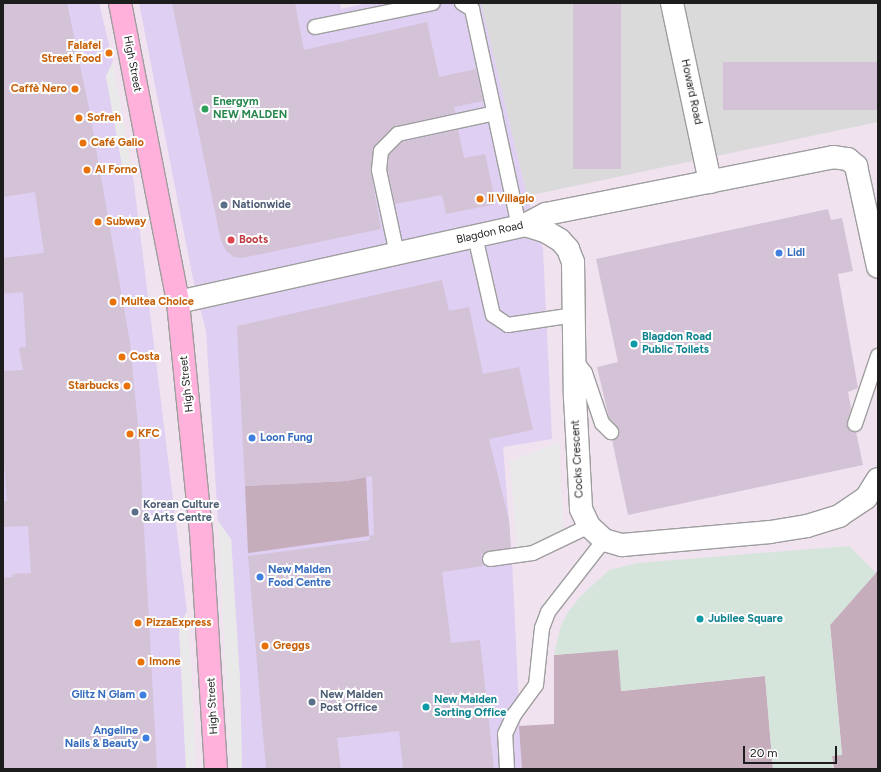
<!DOCTYPE html>
<meta charset="utf-8">
<style>
body{margin:0}
#map{position:relative;width:881px;height:772px;overflow:hidden;background:#f0e2ef;font-family:Figtree,sans-serif}
div>[style]{position:absolute}
[style*='--x']{left:calc(var(--x)*1px);top:calc(var(--y)*1px);width:calc(var(--w)*1px);rotate:calc(var(--a)*1deg)}
.residential>*{inset:0;background:#dbdadb}
.commercial>*{inset:0;background:#dfcff2}
.construction>*{inset:0;background:#c5adbb}
.parking>*{inset:0;background:#e9e9e9}
.plaza>*{inset:0;background:#d6e5dc}
.building>*{inset:0;background:#d4c2d7;transform-origin:0 0}
.roads{filter:drop-shadow(1px 0 #9e9e9e) drop-shadow(-1px 0 #9e9e9e) drop-shadow(0 1px #9e9e9e) drop-shadow(0 -1px #9e9e9e)}
.service>*{height:14px;margin:-7px;padding:0 7px;transform-origin:7px;border-radius:7px;background:#fff}
.minor>*{height:22px;margin:-11px;padding:0 11px;transform-origin:11px;border-radius:11px;background:#fff}
.secondary>*{height:22px;margin:-11px;padding:0 11px;transform-origin:11px;border-radius:11px;background:#ffb1db}
.dots>*{width:11px;height:11px;translate:-50% -50%;box-sizing:border-box;border:2px solid #fff;border-radius:50%}
span{translate:-50% -50%;white-space:nowrap;text-align:center;line-height:1.15;-webkit-text-stroke:4px #fff;paint-order:stroke}
.food-label{font-size:11px;color:#c56008;font-weight:700}
.right{translate:-100% -50%;text-align:right}
.left{translate:0 -50%;text-align:left}
.street-label{font-size:11px;color:#1d1d1d}
.leisure-label{font-size:11px;color:#27864d;font-weight:700}
.service-label{font-size:11px;color:#4e5e75;font-weight:700}
.health-label{font-size:11px;color:#be3a42;font-weight:700}
.shop-label{font-size:11px;color:#366cbe;font-weight:700}
.culture-label{font-size:11px;color:#0d838f;font-weight:700}
.frame{position:absolute;inset:0;border:4px solid #1d1d1d;pointer-events:none}
.scale{position:absolute;left:743px;top:746px;width:94px;height:18px;box-sizing:border-box;border:2px solid #1d1d1d;border-top:0;padding-left:5px;font-size:12px;line-height:14px;white-space:nowrap;color:#1d1d1d;-webkit-text-stroke:3px #fff;paint-order:stroke}
</style>
<div id="map">
<div class="residential">
<div style="clip-path:polygon(481px 3px,878px 3px,878px 122px,527px 196px)"></div>
</div>
<div class="commercial">
<div style="clip-path:polygon(3px 3px,99px 3px,113px 62px,106px 76px,122px 165px,133px 176px,187px 612px,179px 625px,186px 769px,3px 769px)"></div>
<div style="clip-path:polygon(139px 3px,340px 3px,341px 9px,368px 3px,481px 3px,527px 196px,543px 249px,552px 439px,503px 447px,512px 561px,522px 769px,242px 769px,240px 682px,231px 539px,218px 521px,206px 331px,193px 279px)"></div>
</div>
<div class="construction">
<div style="clip-path:polygon(366px 477px,369px 536px,248px 553px,245px 486px,346px 481px)"></div>
<div style="clip-path:polygon(878px 570px,878px 769px,834px 769px,832px 756px,842px 754px,830px 625px)"></div>
<div style="clip-path:polygon(618px 649px,622px 691px,765px 676px,773px 769px,522px 769px,519px 726px,554px 724px,554px 655px)"></div>
</div>
<div class="parking">
<div style="clip-path:polygon(113px 62px,133px 176px,122px 165px,106px 76px)"></div>
<div style="clip-path:polygon(559px 442px,564px 533px,517px 551px,510px 461px)"></div>
<div style="clip-path:polygon(218px 521px,231px 539px,240px 682px,242px 769px,230px 769px)"></div>
<div style="clip-path:polygon(187px 612px,193px 693px,196px 769px,186px 769px,179px 625px)"></div>
</div>
<div class="plaza">
<div style="clip-path:polygon(849px 546px,876px 573px,830px 625px,842px 755px,832px 756px,833px 769px,773px 769px,765px 676px,621px 691px,618px 650px,554px 655px,561px 625px,568px 612px,581px 596px,609px 570px,637px 563px)"></div>
</div>
<div class="building">
<div style="clip-path:polygon(3px 3px,67px 3px,89px 108px,130px 343px,139px 436px,157px 769px,3px 769px,3px 578px,13px 577px,12px 574px,31px 573px,28px 526px,3px 527px,3px 501px,7px 501px,3px 451px,3px 371px,23px 370px,19px 348px,26px 347px,23px 292px,3px 294px,3px 258px,44px 253px,35px 192px,3px 197px)"></div>
<div style="clip-path:polygon(172px 3px,295px 3px,304px 50px,427px 22px,439px 77px,476px 69px,483px 101px,454px 107px,455px 113px,396px 126px,375px 145px,371px 172px,381px 229px,242px 258px,234px 257px,226px 251px,221px 241px)"></div>
<div style="left:573px;top:3px;width:48px;height:166px"></div>
<div style="left:878px;top:62px;width:48px;height:155px;rotate:90deg"></div>
<div style="clip-path:polygon(458px 130px,464px 158px,485px 154px,496px 204px,446px 214px,442px 195px,395px 204px,388px 170px,389px 155px,402px 142px)"></div>
<div style="clip-path:polygon(828px 209px,831px 220px,842px 218px,853px 271px,838px 274px,858px 388px,848px 392px,851px 408px,847px 425px,849px 430px,856px 432px,863px 465px,628px 515px,612px 440px,617px 438px,619px 430px,609px 418px,597px 367px,618px 362px,596px 259px)"></div>
<div style="clip-path:polygon(442px 280px,449px 311px,469px 307px,483px 374px,519px 367px,533px 430px,489px 439px,509px 520px,511px 548px,481px 554px,483px 566px,442px 572px,451px 643px,480px 640px,494px 769px,403px 769px,399px 731px,337px 738px,341px 769px,266px 769px,248px 556px,370px 540px,369px 536px,374px 535px,372px 476px,346px 481px,245px 486px,237px 326px)"></div>
</div>
<div class="roads">
<div class="service">
<div style="--x:462;--y:3;--w:12;--a:31"></div>
<div style="--x:472;--y:9;--w:223;--a:77.8"></div>
<div style="--x:315;--y:27;--w:120;--a:-11.5"></div>
<div style="--x:475;--y:236;--w:81;--a:77.2"></div>
<div style="--x:493;--y:315;--w:18;--a:34"></div>
<div style="--x:508;--y:325;--w:67;--a:-8.6"></div>
<div style="--x:397;--y:254;--w:86;--a:-102.1"></div>
<div style="--x:379;--y:170;--w:19;--a:-84"></div>
<div style="--x:381;--y:151;--w:24;--a:-45"></div>
<div style="--x:398;--y:134;--w:99;--a:-12.2"></div>
<div style="--x:575;--y:360;--w:16;--a:52"></div>
<div style="--x:585;--y:373;--w:53;--a:71.2"></div>
<div style="--x:602;--y:423;--w:13;--a:45"></div>
<div style="--x:855;--y:424;--w:72;--a:-71.3"></div>
<div style="--x:490;--y:559;--w:43;--a:-7.9"></div>
<div style="--x:533;--y:553;--w:62;--a:-25.7"></div>
<div style="--x:507;--y:769;--w:35;--a:-93"></div>
<div style="--x:505;--y:734;--w:21;--a:-65"></div>
<div style="--x:514;--y:715;--w:37;--a:-54"></div>
<div style="--x:536;--y:685;--w:57;--a:-84"></div>
<div style="--x:542;--y:628;--w:17;--a:-69"></div>
<div style="--x:548;--y:612;--w:91;--a:-52.1"></div>
</div>
<div class="minor">
<div style="--x:672;--y:3;--w:183;--a:78"></div>
<div style="--x:525;--y:225;--w:21;--a:17"></div>
<div style="--x:545;--y:231;--w:17;--a:31"></div>
<div style="--x:560;--y:240;--w:12;--a:48"></div>
<div style="--x:568;--y:249;--w:14;--a:69"></div>
<div style="--x:573;--y:262;--w:135;--a:89.2"></div>
<div style="--x:575;--y:397;--w:112;--a:86.9"></div>
<div style="--x:581;--y:509;--w:19;--a:65"></div>
<div style="--x:589;--y:526;--w:21;--a:43"></div>
<div style="--x:604;--y:540;--w:19;--a:16"></div>
<div style="--x:622;--y:545;--w:149;--a:-5"></div>
<div style="--x:770;--y:532;--w:37;--a:-9"></div>
<div style="--x:807;--y:526;--w:34;--a:-17"></div>
<div style="--x:839;--y:516;--w:32;--a:-34"></div>
<div style="--x:866;--y:498;--w:22;--a:-58"></div>
<div style="--x:178;--y:302;--w:355;--a:-12.5"></div>
<div style="--x:525;--y:225;--w:24;--a:-28"></div>
<div style="--x:546;--y:214;--w:293;--a:-11.2"></div>
<div style="--x:833;--y:157;--w:15;--a:8"></div>
<div style="--x:848;--y:159;--w:11;--a:41"></div>
<div style="--x:856;--y:166;--w:103;--a:77.7"></div>
</div>
<div class="secondary">
<div style="--x:120;--y:3;--w:305;--a:79"></div>
<div style="--x:178;--y:302;--w:230;--a:84.3"></div>
<div style="--x:201;--y:531;--w:238;--a:86.4"></div>
</div>
</div>
<div class="dots">
<div style="left:109px;top:53px;background:#e8710a"></div>
<div style="left:75px;top:89px;background:#e8710a"></div>
<div style="left:205px;top:109px;background:#2e9e5b"></div>
<div style="left:79px;top:118px;background:#e8710a"></div>
<div style="left:83px;top:143px;background:#e8710a"></div>
<div style="left:87px;top:170px;background:#e8710a"></div>
<div style="left:480px;top:199px;background:#e8710a"></div>
<div style="left:224px;top:205px;background:#5c6f8a"></div>
<div style="left:98px;top:222px;background:#e8710a"></div>
<div style="left:231px;top:240px;background:#e0444e"></div>
<div style="left:779px;top:253px;background:#3f7fe0"></div>
<div style="left:113px;top:302px;background:#e8710a"></div>
<div style="left:634px;top:344px;background:#0f9aa8"></div>
<div style="left:122px;top:357px;background:#e8710a"></div>
<div style="left:127px;top:386px;background:#e8710a"></div>
<div style="left:130px;top:434px;background:#e8710a"></div>
<div style="left:252px;top:438px;background:#3f7fe0"></div>
<div style="left:135px;top:512px;background:#5c6f8a"></div>
<div style="left:260px;top:577px;background:#3f7fe0"></div>
<div style="left:700px;top:619px;background:#0f9aa8"></div>
<div style="left:138px;top:623px;background:#e8710a"></div>
<div style="left:265px;top:646px;background:#e8710a"></div>
<div style="left:141px;top:662px;background:#e8710a"></div>
<div style="left:143px;top:695px;background:#3f7fe0"></div>
<div style="left:312px;top:702px;background:#5c6f8a"></div>
<div style="left:426px;top:707px;background:#0f9aa8"></div>
<div style="left:146px;top:738px;background:#3f7fe0"></div>
</div>
<div class="food-label">
<span class="right" style="left:101px;top:53px">Falafel<br>Street Food</span>
<span class="right" style="left:67px;top:89px">Caffè Nero</span>
<span class="left" style="left:87px;top:118px">Sofreh</span>
<span class="left" style="left:91px;top:143px">Café Galio</span>
<span class="left" style="left:95px;top:170px">Al Forno</span>
<span class="left" style="left:488px;top:199px">Il Villagio</span>
<span class="left" style="left:106px;top:222px">Subway</span>
<span class="left" style="left:121px;top:302px">Multea Choice</span>
<span class="left" style="left:130px;top:357px">Costa</span>
<span class="right" style="left:119px;top:386px">Starbucks</span>
<span class="left" style="left:138px;top:434px">KFC</span>
<span class="left" style="left:146px;top:623px">PizzaExpress</span>
<span class="left" style="left:273px;top:646px">Greggs</span>
<span class="left" style="left:149px;top:662px">Imone</span>
</div>
<div class="street-label">
<span style="left:132px;top:64px;rotate:79deg">High Street</span>
<span style="left:691px;top:92px;rotate:78deg">Howard Road</span>
<span style="left:490px;top:233px;rotate:-13deg">Blagdon Road</span>
<span style="left:187px;top:384px;rotate:-96deg">High Street</span>
<span style="left:578px;top:459px;rotate:-93deg">Cocks Crescent</span>
<span style="left:213px;top:706px;rotate:-93deg">High Street</span>
</div>
<div class="leisure-label">
<span class="left" style="left:213px;top:109px">Energym<br>NEW MALDEN</span>
</div>
<div class="service-label">
<span class="left" style="left:232px;top:205px">Nationwide</span>
<span class="left" style="left:143px;top:512px">Korean Culture<br>&amp; Arts Centre</span>
<span class="left" style="left:320px;top:702px">New Malden<br>Post Office</span>
</div>
<div class="health-label">
<span class="left" style="left:239px;top:240px">Boots</span>
</div>
<div class="shop-label">
<span class="left" style="left:787px;top:253px">Lidl</span>
<span class="left" style="left:260px;top:438px">Loon Fung</span>
<span class="left" style="left:268px;top:577px">New Malden<br>Food Centre</span>
<span class="right" style="left:135px;top:695px">Glitz N Glam</span>
<span class="right" style="left:138px;top:738px">Angeline<br>Nails &amp; Beauty</span>
</div>
<div class="culture-label">
<span class="left" style="left:642px;top:344px">Blagdon Road<br>Public Toilets</span>
<span class="left" style="left:708px;top:619px">Jubilee Square</span>
<span class="left" style="left:434px;top:707px">New Malden<br>Sorting Office</span>
</div>
<div class="frame"></div>
<div class="scale">20 m</div>
</div>
